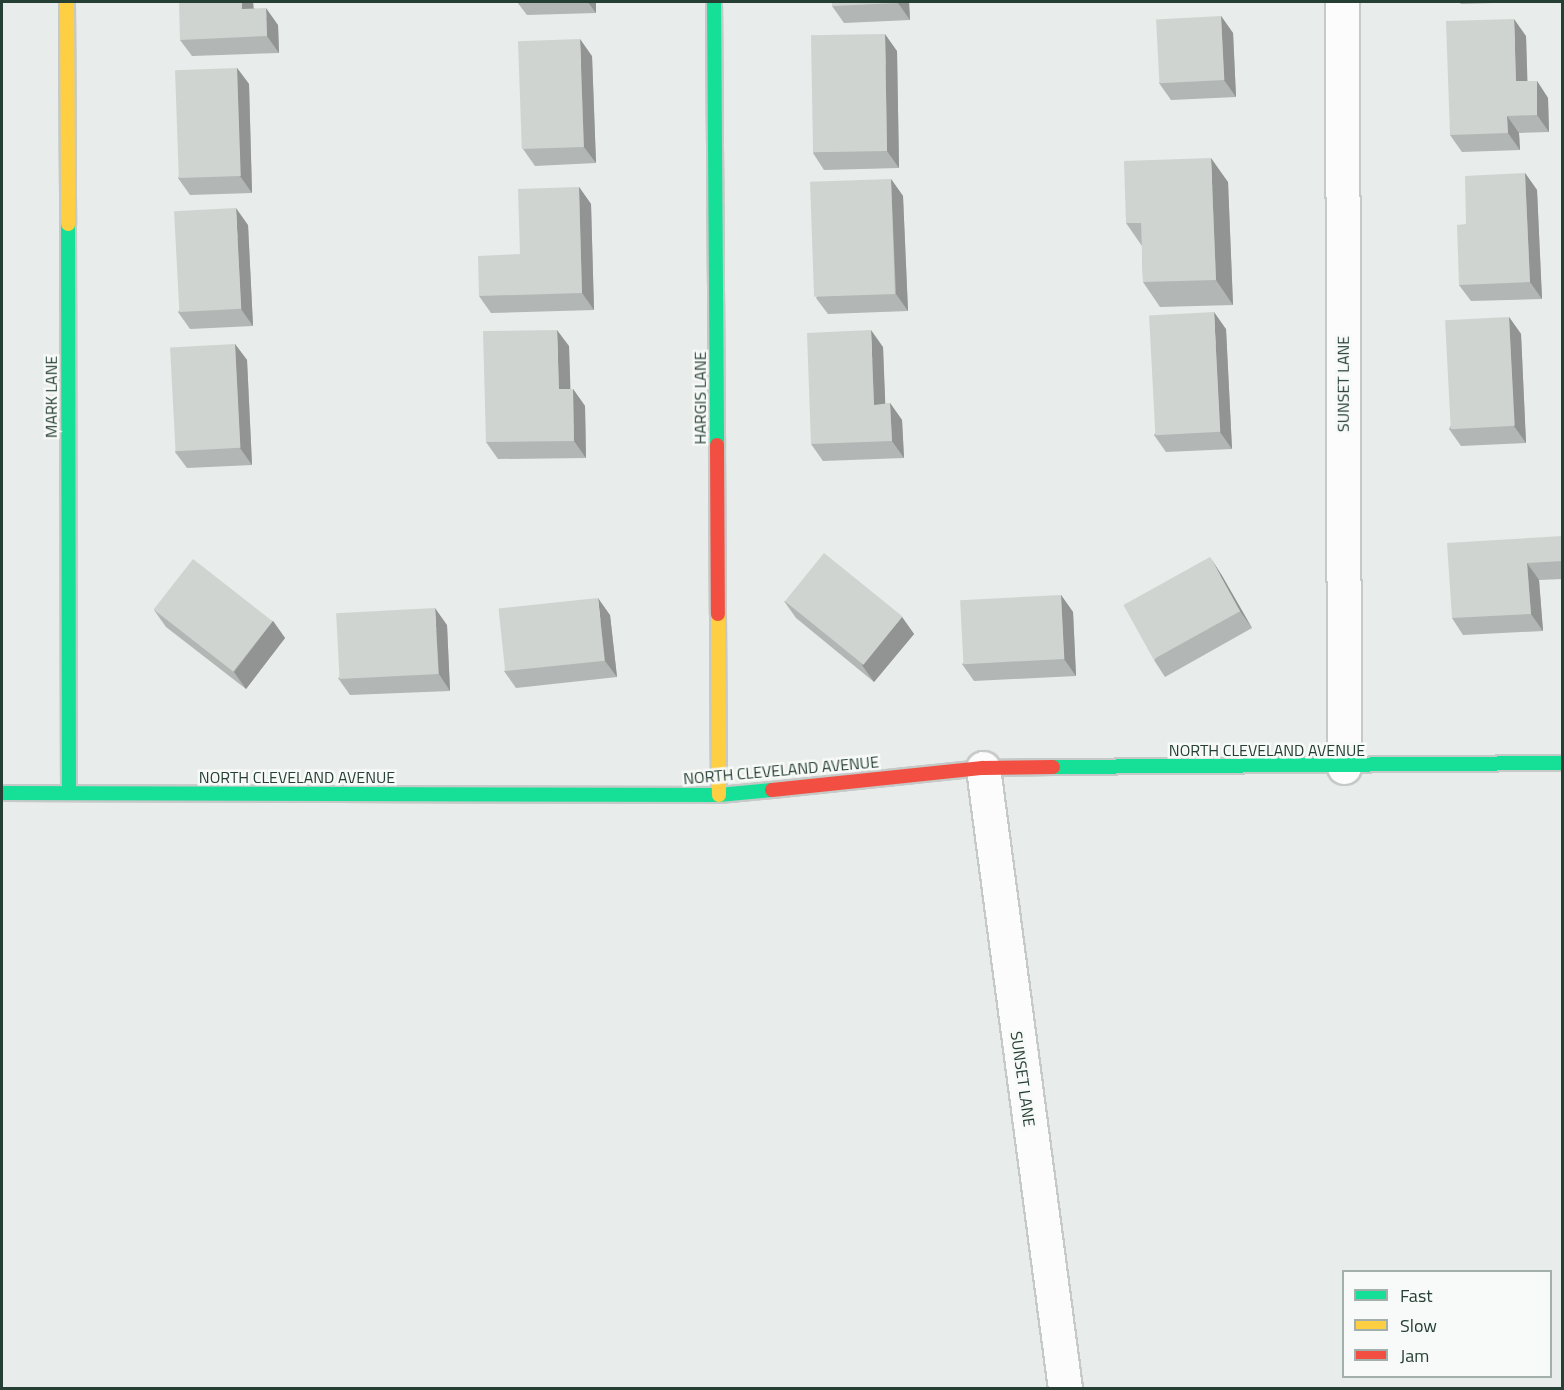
<!DOCTYPE html>
<style>
body{margin:0}
#map{position:relative;width:1564px;height:1390px;overflow:hidden;background:#e8ecea;font-family:"Titillium Web",sans-serif}
div>[style]{position:absolute}
[style*='--x']{left:calc(var(--x)*1px);top:calc(var(--y)*1px);width:calc(var(--w)*1px);rotate:calc(var(--a)*1deg)}
.roads{filter:drop-shadow(2px 0 #c5c9c7) drop-shadow(-2px 0 #c5c9c7) drop-shadow(0 2px #c5c9c7) drop-shadow(0 -2px #c5c9c7)}
.street>*{height:33px;margin:-16.5px;padding:0 16.5px;transform-origin:16.5px;border-radius:16.5px;background:#fcfcfc}
.fast>*{height:14px;margin:-7px;padding:0 7px;transform-origin:7px;border-radius:7px;background:#16e098}
.slow>*{height:14px;margin:-7px;padding:0 7px;transform-origin:7px;border-radius:7px;background:#ffcf43}
.jam>*{height:14px;margin:-7px;padding:0 7px;transform-origin:7px;border-radius:7px;background:#f24e42}
.wall>*{inset:0;background:#b2b6b4}
.shaded-wall>*{inset:0;background:#919492}
.building>*{inset:0;background:#cfd4d1;transform-origin:0 0}
span{translate:-50% -50%;white-space:nowrap;text-align:center;line-height:1.15;-webkit-text-stroke:5px #f7faf8;paint-order:stroke}
.street-label{font-size:16px;color:#263f34}
.frame{position:absolute;inset:0;border:3px solid #263f34;pointer-events:none}
.legend{position:absolute;left:1342px;top:1270px;width:210px;height:108px;box-sizing:border-box;background:#f7faf8;border:2px solid #a3afaa;margin:0;padding:8px 10px;list-style:none;font-size:18px;color:#263f34}
.legend li{display:flex;align-items:center;gap:12px;height:30px}
.legend b{width:30px;border:2px solid #a3afaa}
</style>
<div id="map">
<div class="roads">
<div class="street">
<div style="--x:1342;--y:2;--w:765;--a:89.85"></div>
<div style="--x:983;--y:768;--w:625;--a:82.47"></div>
</div>
<div class="fast">
<div style="--x:714;--y:2;--w:443;--a:89.6"></div>
<div style="--x:68;--y:224;--w:568;--a:89.9"></div>
<div style="--x:1053;--y:767;--w:509;--a:-0.45"></div>
<div style="--x:2;--y:793;--w:717;--a:0.16"></div>
<div style="--x:719;--y:795;--w:53;--a:-5.4"></div>
</div>
<div class="slow">
<div style="--x:67;--y:2;--w:222;--a:89.7"></div>
<div style="--x:718;--y:614;--w:181;--a:89.7"></div>
</div>
<div class="jam">
<div style="--x:717;--y:445;--w:169;--a:89.7"></div>
<div style="--x:772;--y:790;--w:212;--a:-6"></div>
<div style="--x:983;--y:768;--w:70;--a:-0.8"></div>
</div>
</div>
<div class="wall">
<div style="clip-path:polygon(253px 2px,254px 8px,278px 25px,279px 53px,192px 56px,180px 40px)"></div>
<div style="clip-path:polygon(517px 2px,596px 2px,596px 13px,527px 15px)"></div>
<div style="clip-path:polygon(832px 2px,909px 2px,910px 20px,844px 23px,832px 6px)"></div>
<div style="clip-path:polygon(1459px 2px,1529px 2px,1461px 4px)"></div>
<div style="clip-path:polygon(1221px 16px,1233px 33px,1236px 97px,1171px 100px,1159px 83px)"></div>
<div style="clip-path:polygon(1526px 36px,1527px 81px,1537px 81px,1548px 98px,1549px 132px,1519px 133px,1520px 150px,1462px 152px,1450px 135px)"></div>
<div style="clip-path:polygon(897px 51px,899px 168px,824px 170px,813px 153px)"></div>
<div style="clip-path:polygon(592px 56px,596px 163px,535px 166px,523px 149px)"></div>
<div style="clip-path:polygon(237px 68px,249px 84px,252px 193px,190px 195px,178px 178px)"></div>
<div style="clip-path:polygon(1525px 173px,1537px 190px,1542px 299px,1471px 301px,1459px 285px,1466px 224px)"></div>
<div style="clip-path:polygon(891px 179px,903px 196px,908px 311px,828px 314px,816px 298px)"></div>
<div style="clip-path:polygon(1228px 182px,1233px 305px,1160px 307px,1143px 282px,1142px 246px,1126px 223px)"></div>
<div style="clip-path:polygon(579px 187px,591px 204px,594px 310px,491px 313px,479px 296px,520px 254px)"></div>
<div style="clip-path:polygon(248px 225px,253px 326px,190px 329px,178px 312px)"></div>
<div style="clip-path:polygon(1509px 317px,1521px 334px,1526px 443px,1461px 446px,1449px 429px)"></div>
<div style="clip-path:polygon(1226px 329px,1232px 449px,1166px 452px,1154px 435px)"></div>
<div style="clip-path:polygon(235px 344px,247px 360px,252px 465px,187px 468px,175px 452px)"></div>
<div style="clip-path:polygon(569px 346px,570px 389px,573px 389px,585px 406px,586px 458px,498px 459px,486px 442px)"></div>
<div style="clip-path:polygon(883px 347px,885px 404px,890px 403px,902px 420px,904px 458px,823px 461px,811px 444px)"></div>
<div style="clip-path:polygon(1563px 536px,1563px 579px,1539px 580px,1543px 631px,1463px 635px,1452px 618px)"></div>
<div style="clip-path:polygon(1221px 574px,1252px 628px,1165px 677px,1154px 660px)"></div>
<div style="clip-path:polygon(1061px 595px,1073px 612px,1076px 676px,974px 681px,962px 664px)"></div>
<div style="clip-path:polygon(784px 601px,902px 617px,914px 634px,874px 682px,796px 618px)"></div>
<div style="clip-path:polygon(154px 610px,273px 621px,285px 638px,246px 689px,166px 627px)"></div>
<div style="clip-path:polygon(610px 615px,617px 677px,516px 688px,504px 671px)"></div>
<div style="clip-path:polygon(447px 625px,450px 691px,350px 695px,338px 678px)"></div>
</div>
<div class="shaded-wall">
<div style="clip-path:polygon(242px 2px,253px 2px,254px 26px,242px 9px)"></div>
<div style="clip-path:polygon(588px 2px,596px 2px,596px 13px)"></div>
<div style="clip-path:polygon(898px 2px,909px 2px,910px 20px,898px 3px)"></div>
<div style="clip-path:polygon(266px 8px,278px 25px,279px 53px,267px 36px)"></div>
<div style="clip-path:polygon(1221px 16px,1233px 33px,1236px 97px,1224px 80px)"></div>
<div style="clip-path:polygon(1514px 19px,1526px 36px,1528px 98px,1516px 81px)"></div>
<div style="clip-path:polygon(885px 34px,897px 51px,899px 168px,887px 151px)"></div>
<div style="clip-path:polygon(580px 39px,592px 56px,596px 163px,584px 147px)"></div>
<div style="clip-path:polygon(237px 68px,249px 84px,252px 193px,240px 176px)"></div>
<div style="clip-path:polygon(1537px 81px,1548px 98px,1549px 132px,1537px 115px)"></div>
<div style="clip-path:polygon(1507px 116px,1519px 133px,1520px 150px,1508px 133px)"></div>
<div style="clip-path:polygon(1211px 158px,1228px 182px,1233px 305px,1216px 280px)"></div>
<div style="clip-path:polygon(1525px 173px,1537px 190px,1542px 299px,1530px 282px)"></div>
<div style="clip-path:polygon(891px 179px,903px 196px,908px 311px,896px 294px)"></div>
<div style="clip-path:polygon(579px 187px,591px 204px,594px 310px,582px 293px)"></div>
<div style="clip-path:polygon(236px 208px,248px 225px,253px 326px,241px 309px)"></div>
<div style="clip-path:polygon(1214px 312px,1226px 329px,1232px 449px,1220px 432px)"></div>
<div style="clip-path:polygon(1509px 317px,1521px 334px,1526px 443px,1514px 426px)"></div>
<div style="clip-path:polygon(557px 330px,569px 346px,571px 406px,559px 389px)"></div>
<div style="clip-path:polygon(871px 330px,883px 347px,886px 421px,874px 405px)"></div>
<div style="clip-path:polygon(235px 344px,247px 360px,252px 465px,240px 448px)"></div>
<div style="clip-path:polygon(573px 389px,585px 406px,586px 458px,574px 441px)"></div>
<div style="clip-path:polygon(890px 403px,902px 420px,904px 458px,892px 441px)"></div>
<div style="clip-path:polygon(1210px 557px,1221px 574px,1252px 628px,1240px 611px)"></div>
<div style="clip-path:polygon(1527px 563px,1539px 580px,1543px 631px,1531px 614px)"></div>
<div style="clip-path:polygon(1061px 595px,1073px 612px,1076px 676px,1064px 659px)"></div>
<div style="clip-path:polygon(598px 598px,610px 615px,617px 677px,605px 661px)"></div>
<div style="clip-path:polygon(435px 608px,447px 625px,450px 691px,439px 674px)"></div>
<div style="clip-path:polygon(902px 617px,914px 634px,874px 682px,862px 665px)"></div>
<div style="clip-path:polygon(273px 621px,285px 638px,246px 689px,234px 672px)"></div>
</div>
<div class="building">
<div style="clip-path:polygon(179px 2px,242px 2px,242px 9px,266px 8px,267px 36px,180px 40px)"></div>
<div style="clip-path:polygon(832px 2px,898px 2px,898px 3px,832px 6px)"></div>
<div style="left:1221px;top:16px;width:64px;height:65px;rotate:87deg"></div>
<div style="clip-path:polygon(1514px 19px,1516px 81px,1537px 81px,1537px 115px,1507px 116px,1508px 133px,1450px 135px,1446px 21px)"></div>
<div style="left:885px;top:34px;width:117px;height:74px;rotate:89deg"></div>
<div style="left:580px;top:39px;width:108px;height:62px;rotate:88deg"></div>
<div style="left:237px;top:68px;width:108px;height:62px;rotate:88deg"></div>
<div style="clip-path:polygon(1211px 158px,1216px 280px,1143px 282px,1141px 223px,1126px 223px,1124px 161px)"></div>
<div style="clip-path:polygon(1525px 173px,1530px 282px,1459px 285px,1457px 225px,1466px 224px,1465px 176px)"></div>
<div style="left:891px;top:179px;width:115px;height:81px;rotate:88deg"></div>
<div style="clip-path:polygon(579px 187px,582px 293px,479px 296px,478px 256px,520px 254px,518px 189px)"></div>
<div style="left:236px;top:208px;width:101px;height:62px;rotate:87deg"></div>
<div style="left:1214px;top:312px;width:120px;height:65px;rotate:87deg"></div>
<div style="left:1509px;top:317px;width:109px;height:64px;rotate:87deg"></div>
<div style="clip-path:polygon(557px 330px,559px 389px,573px 389px,574px 441px,486px 442px,483px 331px)"></div>
<div style="clip-path:polygon(871px 330px,874px 405px,890px 403px,892px 441px,811px 444px,807px 333px)"></div>
<div style="left:235px;top:344px;width:104px;height:65px;rotate:87deg"></div>
<div style="clip-path:polygon(1563px 536px,1563px 561px,1527px 563px,1531px 614px,1452px 618px,1447px 543px)"></div>
<div style="left:824px;top:553px;width:101px;height:62px;rotate:39deg"></div>
<div style="left:1210px;top:557px;width:62px;height:99px;rotate:61deg"></div>
<div style="left:193px;top:559px;width:101px;height:64px;rotate:38deg"></div>
<div style="left:1061px;top:595px;width:64px;height:101px;rotate:87deg"></div>
<div style="left:598px;top:598px;width:63px;height:100px;rotate:84deg"></div>
<div style="left:435px;top:608px;width:66px;height:99px;rotate:87deg"></div>
</div>
<div class="street-label">
<span style="left:1343px;top:384px;rotate:-90deg">SUNSET LANE</span>
<span style="left:51px;top:397px;rotate:-90deg">MARK LANE</span>
<span style="left:700px;top:398px;rotate:-90deg">HARGIS LANE</span>
<span style="left:1267px;top:750px">NORTH CLEVELAND AVENUE</span>
<span style="left:781px;top:770px;rotate:-5deg">NORTH CLEVELAND AVENUE</span>
<span style="left:297px;top:777px">NORTH CLEVELAND AVENUE</span>
<span style="left:1023px;top:1079px;rotate:82deg">SUNSET LANE</span>
</div>
<div class="frame"></div>
<ul class="legend">
<li><b style="height:8px;background:#16e098"></b>Fast</li>
<li><b style="height:8px;background:#ffcf43"></b>Slow</li>
<li><b style="height:8px;background:#f24e42"></b>Jam</li>
</ul>
</div>
